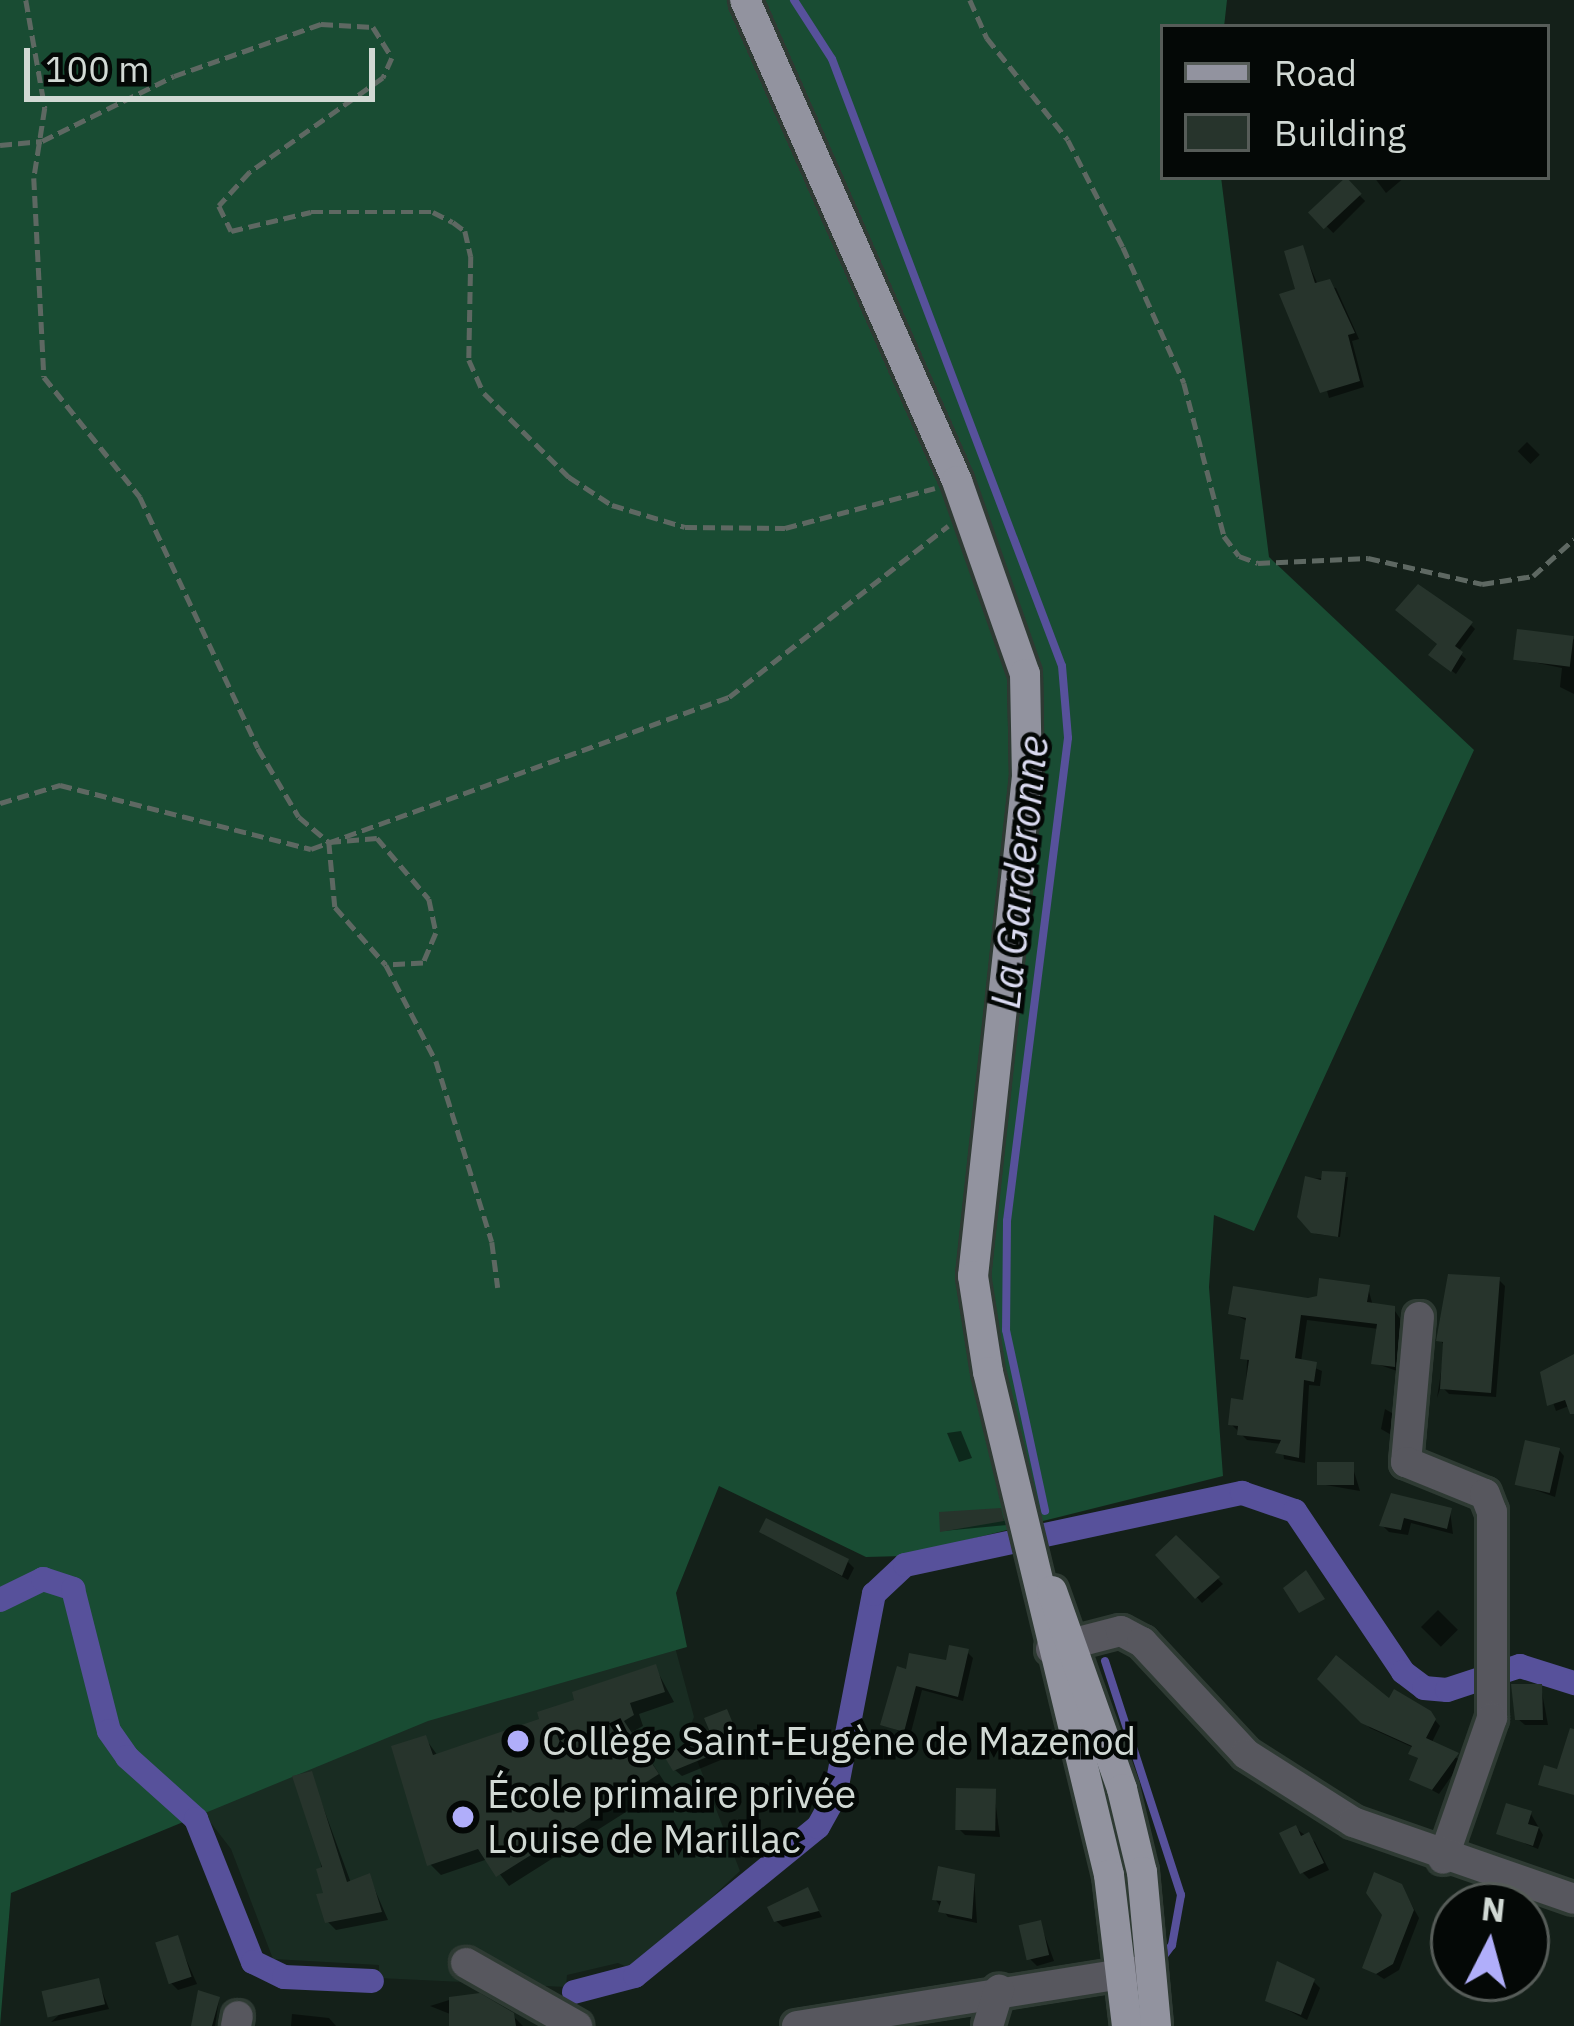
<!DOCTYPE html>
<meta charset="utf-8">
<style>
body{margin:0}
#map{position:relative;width:1574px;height:2026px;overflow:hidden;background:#142019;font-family:"IBM Plex Sans",sans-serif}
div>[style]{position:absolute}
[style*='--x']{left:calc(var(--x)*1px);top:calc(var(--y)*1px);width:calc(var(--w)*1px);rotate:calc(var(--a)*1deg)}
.built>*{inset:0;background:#192c22}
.forest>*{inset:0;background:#194c33}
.shadow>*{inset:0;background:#0007;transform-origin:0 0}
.stream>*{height:8px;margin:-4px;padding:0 4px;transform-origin:4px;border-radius:4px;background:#57519b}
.canal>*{height:24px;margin:-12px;padding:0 12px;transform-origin:12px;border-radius:12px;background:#57519b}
.building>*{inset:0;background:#27342c;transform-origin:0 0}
.path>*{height:4.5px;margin-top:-2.25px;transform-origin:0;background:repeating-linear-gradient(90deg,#5e6862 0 12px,transparent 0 18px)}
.roads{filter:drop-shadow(3px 0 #2e3a33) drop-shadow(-3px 0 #2e3a33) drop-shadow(0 3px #2e3a33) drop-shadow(0 -3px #2e3a33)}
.minor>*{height:30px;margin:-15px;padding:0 15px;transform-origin:15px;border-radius:15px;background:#57575e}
.major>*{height:30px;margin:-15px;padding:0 15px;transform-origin:15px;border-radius:15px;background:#92939f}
.dots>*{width:33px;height:33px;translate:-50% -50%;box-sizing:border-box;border:6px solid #040806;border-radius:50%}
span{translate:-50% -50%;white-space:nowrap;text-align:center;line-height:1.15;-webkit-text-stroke:9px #040806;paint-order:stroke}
.poi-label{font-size:39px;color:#d1d9d4}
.left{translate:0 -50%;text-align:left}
.water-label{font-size:42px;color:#dadaf0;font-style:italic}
.legend{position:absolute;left:1160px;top:24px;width:390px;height:156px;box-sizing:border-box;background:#040806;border:3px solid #565c58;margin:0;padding:15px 21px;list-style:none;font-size:36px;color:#d1d9d4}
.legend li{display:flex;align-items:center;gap:24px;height:60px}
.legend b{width:60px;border:3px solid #565c58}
.north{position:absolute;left:1430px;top:1882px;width:120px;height:120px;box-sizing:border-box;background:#040806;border:3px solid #565c58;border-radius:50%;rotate:6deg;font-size:33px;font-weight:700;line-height:48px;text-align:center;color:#d1d9d4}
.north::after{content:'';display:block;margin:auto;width:42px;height:54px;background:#b0aefa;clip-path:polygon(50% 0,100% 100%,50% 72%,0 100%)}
.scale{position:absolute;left:24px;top:48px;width:351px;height:54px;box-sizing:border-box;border:6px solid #d1d9d4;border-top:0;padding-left:15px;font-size:36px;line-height:42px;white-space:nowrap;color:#d1d9d4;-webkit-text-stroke:9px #040806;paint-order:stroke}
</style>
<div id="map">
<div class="built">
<div style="clip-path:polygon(666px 1614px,694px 1717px,687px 1734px,740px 1871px,634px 1970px,618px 1963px,567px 1975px,566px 1987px,379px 1978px,379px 1965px,273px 1959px,231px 1849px,181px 1784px)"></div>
</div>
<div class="forest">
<div style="clip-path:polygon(0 0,1227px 0,1224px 27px,1163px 27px,1163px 177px,1221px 177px,1269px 557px,1474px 750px,1254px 1231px,1214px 1215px,1209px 1287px,1223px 1476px,903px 1556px,866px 1557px,719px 1486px,676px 1593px,687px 1647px,428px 1721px,11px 1893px,0 2026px)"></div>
</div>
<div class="shadow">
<div style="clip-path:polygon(1374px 177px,1405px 177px,1386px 193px)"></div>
<div style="left:1346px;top:182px;width:27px;height:45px;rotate:45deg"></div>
<div style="clip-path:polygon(1302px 248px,1318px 285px,1336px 288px,1359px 339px,1352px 341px,1364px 387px,1329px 398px,1299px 291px)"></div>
<div style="left:1527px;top:442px;width:18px;height:13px;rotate:45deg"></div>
<div style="clip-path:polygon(1471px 625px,1475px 629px,1458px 652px,1466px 659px,1456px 674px,1436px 659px)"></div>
<div style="clip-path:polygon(1574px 639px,1574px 694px,1560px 687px,1562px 668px,1518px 659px)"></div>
<div style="clip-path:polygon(1348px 1177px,1340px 1237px,1316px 1234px,1300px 1216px,1307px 1179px)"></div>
<div style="clip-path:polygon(1499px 1280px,1505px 1286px,1496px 1397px,1449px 1394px,1441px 1386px,1437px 1398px,1445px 1346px,1440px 1340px)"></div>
<div style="clip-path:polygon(1368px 1288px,1373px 1306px,1393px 1308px,1405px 1326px,1400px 1372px,1374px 1363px,1379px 1329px,1307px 1320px,1301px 1362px,1322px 1371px,1320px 1386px,1309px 1385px,1305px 1463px,1284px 1459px,1282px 1444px,1247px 1440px,1231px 1424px,1245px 1403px,1249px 1322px,1232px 1313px)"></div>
<div style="clip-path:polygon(1574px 1357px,1574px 1404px,1556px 1411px,1543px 1374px)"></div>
<div style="clip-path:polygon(1385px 1409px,1397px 1416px,1395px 1437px,1381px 1429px)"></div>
<div style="clip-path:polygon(961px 1431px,972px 1458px,959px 1462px,947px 1433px)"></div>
<div style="clip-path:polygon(1559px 1450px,1564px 1456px,1555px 1497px,1518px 1484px)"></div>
<div style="clip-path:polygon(1352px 1465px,1360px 1491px,1320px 1484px)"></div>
<div style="clip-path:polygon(1393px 1497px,1450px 1511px,1453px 1534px,1411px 1523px,1408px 1535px,1389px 1532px,1382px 1525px)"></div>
<div style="clip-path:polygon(999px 1511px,1007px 1525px,943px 1531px)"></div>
<div style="clip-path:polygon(762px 1531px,847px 1561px,854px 1568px,848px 1580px)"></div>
<div style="clip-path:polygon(1176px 1539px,1223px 1584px,1202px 1603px,1159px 1555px)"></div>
<div style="left:1438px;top:1610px;width:28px;height:24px;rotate:45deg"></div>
<div style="clip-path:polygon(967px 1652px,973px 1658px,963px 1701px,922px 1690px,910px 1736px,883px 1724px,899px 1670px,948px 1664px)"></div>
<div style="clip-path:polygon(655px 1667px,674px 1702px,639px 1714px,643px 1726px,632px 1732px,667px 1786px,509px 1886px,488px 1859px,441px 1875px,430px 1864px,425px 1738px,438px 1756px,543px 1721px)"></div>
<div style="clip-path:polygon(1321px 1679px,1429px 1713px,1440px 1726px,1431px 1744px,1462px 1761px,1439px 1794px,1412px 1779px,1421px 1760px,1414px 1748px,1370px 1728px)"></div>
<div style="clip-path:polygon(1541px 1687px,1548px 1725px,1525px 1725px,1518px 1719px)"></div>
<div style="clip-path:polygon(726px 1712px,745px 1750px,682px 1776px,675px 1770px)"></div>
<div style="clip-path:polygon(311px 1774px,351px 1883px,369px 1876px,388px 1920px,336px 1930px,327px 1921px)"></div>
<div style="clip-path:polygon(994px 1792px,1000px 1837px,965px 1835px,959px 1829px)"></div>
<div style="clip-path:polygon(1531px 1814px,1543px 1835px,1538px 1849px,1499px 1833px)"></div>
<div style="clip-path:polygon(1295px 1828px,1315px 1842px,1329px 1870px,1309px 1879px,1303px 1873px)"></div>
<div style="clip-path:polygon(974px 1877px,977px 1923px,948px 1917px,935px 1899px)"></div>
<div style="clip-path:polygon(1401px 1886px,1419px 1918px,1399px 1970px,1384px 1979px,1365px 1967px)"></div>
<div style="clip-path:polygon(807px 1890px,822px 1917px,783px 1927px,776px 1921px)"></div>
<div style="clip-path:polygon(1040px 1923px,1054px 1961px,1037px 1966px,1030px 1959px)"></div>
<div style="clip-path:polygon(177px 1939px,197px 1984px,178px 1990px,171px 1983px)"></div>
<div style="clip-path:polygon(1526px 1961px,1535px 1970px,1531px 1987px,1505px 1982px,1480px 2002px,1458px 1978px,1526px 1978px)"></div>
<div style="clip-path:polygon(98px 1981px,109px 2009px,51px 2022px)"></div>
<div style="clip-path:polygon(1313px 1981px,1320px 1988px,1307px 2020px,1268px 2000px)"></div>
<div style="clip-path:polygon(462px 1996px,512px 2015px,523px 2026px,460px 2026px,460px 2018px,430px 2006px)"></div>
<div style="clip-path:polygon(219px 2000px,215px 2026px,194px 2026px)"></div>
<div style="clip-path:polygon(292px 2014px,329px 2018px,336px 2026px,291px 2026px)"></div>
</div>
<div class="stream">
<div style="--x:794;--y:0;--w:70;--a:57.2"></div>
<div style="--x:832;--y:59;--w:649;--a:69.25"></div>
<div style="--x:1062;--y:666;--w:72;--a:85.2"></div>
<div style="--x:1068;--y:738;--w:487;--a:97.2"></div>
<div style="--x:1007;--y:1221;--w:109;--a:90.5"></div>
<div style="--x:1006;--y:1330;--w:185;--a:77.8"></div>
<div style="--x:1105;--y:1661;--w:246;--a:72"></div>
<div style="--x:1181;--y:1895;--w:51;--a:100.2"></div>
<div style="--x:1172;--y:1945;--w:20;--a:127"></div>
</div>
<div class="canal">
<div style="--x:0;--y:1600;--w:48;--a:-26"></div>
<div style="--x:43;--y:1579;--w:32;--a:18"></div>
<div style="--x:73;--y:1589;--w:146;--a:75.8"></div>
<div style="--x:109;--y:1731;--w:32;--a:55"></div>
<div style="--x:127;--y:1757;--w:93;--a:41.9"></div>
<div style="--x:196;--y:1819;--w:154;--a:68.3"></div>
<div style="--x:253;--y:1962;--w:34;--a:26"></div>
<div style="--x:284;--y:1977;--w:88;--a:2.6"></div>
<div style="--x:574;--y:1992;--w:63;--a:-14.7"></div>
<div style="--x:635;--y:1976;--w:236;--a:-39.2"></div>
<div style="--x:818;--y:1827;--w:35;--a:-61"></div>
<div style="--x:835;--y:1796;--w:206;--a:-79.1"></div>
<div style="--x:874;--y:1594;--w:42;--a:-43.1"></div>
<div style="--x:905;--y:1565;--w:345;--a:-12.1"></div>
<div style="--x:1242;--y:1493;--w:56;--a:18.8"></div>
<div style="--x:1295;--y:1511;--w:194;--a:56.1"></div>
<div style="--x:1403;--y:1672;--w:26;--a:37"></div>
<div style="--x:1424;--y:1688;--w:23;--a:5"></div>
<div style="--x:1447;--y:1690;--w:77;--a:-18.2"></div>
<div style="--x:1520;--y:1666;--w:57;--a:17.5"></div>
</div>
<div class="building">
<div style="left:1346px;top:177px;width:23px;height:52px;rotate:47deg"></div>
<div style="clip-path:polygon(1303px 245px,1315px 283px,1330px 279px,1355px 333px,1348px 335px,1360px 381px,1320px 393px,1279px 294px,1295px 289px,1284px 251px)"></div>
<div style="clip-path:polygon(1418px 584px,1473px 622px,1455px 646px,1463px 652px,1451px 672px,1428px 655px,1437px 644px,1395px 610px)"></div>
<div style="left:1517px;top:629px;width:57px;height:31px;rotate:7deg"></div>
<div style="clip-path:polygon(1322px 1171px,1346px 1172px,1338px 1237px,1311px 1233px,1297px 1217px,1305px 1176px,1321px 1180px)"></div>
<div style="clip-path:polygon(1448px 1274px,1500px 1277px,1491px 1393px,1440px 1389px,1443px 1342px,1436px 1341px)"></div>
<div style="clip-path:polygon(1319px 1278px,1370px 1285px,1367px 1302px,1395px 1306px,1395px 1367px,1371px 1364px,1377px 1324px,1301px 1315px,1295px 1358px,1317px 1362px,1314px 1382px,1304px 1380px,1299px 1458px,1275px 1453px,1281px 1440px,1237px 1435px,1238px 1426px,1228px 1425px,1231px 1398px,1243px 1400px,1249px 1360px,1240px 1359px,1246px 1318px,1228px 1314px,1233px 1286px,1308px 1298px,1317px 1296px)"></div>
<div style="clip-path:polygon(1574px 1354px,1574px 1414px,1570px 1414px,1565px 1400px,1547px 1406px,1540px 1372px)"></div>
<div style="left:1525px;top:1440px;width:36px;height:46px;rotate:13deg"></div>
<div style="left:1354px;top:1462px;width:23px;height:37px;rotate:90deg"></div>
<div style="clip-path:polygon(1391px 1493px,1452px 1508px,1447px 1529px,1404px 1518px,1401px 1530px,1379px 1526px)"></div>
<div style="clip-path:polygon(1001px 1508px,1004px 1521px,940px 1532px,939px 1512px)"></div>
<div style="clip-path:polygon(766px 1518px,849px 1559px,842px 1576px,759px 1532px)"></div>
<div style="clip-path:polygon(1176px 1535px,1220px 1577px,1195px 1599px,1155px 1555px)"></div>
<div style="clip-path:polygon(1306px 1570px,1325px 1599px,1299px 1613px,1283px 1588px)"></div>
<div style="clip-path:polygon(949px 1645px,969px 1649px,958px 1697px,916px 1686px,904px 1732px,880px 1725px,897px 1666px,906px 1669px,909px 1653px,946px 1660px)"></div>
<div style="clip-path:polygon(1336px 1655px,1389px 1698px,1394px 1689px,1431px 1711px,1436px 1719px,1426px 1738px,1459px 1753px,1432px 1790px,1409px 1780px,1418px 1758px,1408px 1754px,1412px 1746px,1361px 1723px,1317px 1679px)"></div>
<div style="clip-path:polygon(656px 1664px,665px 1692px,630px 1703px,634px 1715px,624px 1721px,659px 1774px,496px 1877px,478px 1849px,427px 1866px,391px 1746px,426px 1735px,433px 1755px,539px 1719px,537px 1712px,574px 1700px,572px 1692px)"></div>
<div style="clip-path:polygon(1511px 1684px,1542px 1684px,1543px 1720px,1515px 1720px)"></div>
<div style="clip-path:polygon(727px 1709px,741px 1743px,673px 1771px,664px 1756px,710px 1732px,704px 1718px)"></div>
<div style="clip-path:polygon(1570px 1728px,1574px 1729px,1574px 1795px,1538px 1785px,1544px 1765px,1557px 1769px)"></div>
<div style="clip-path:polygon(312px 1771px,347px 1882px,370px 1873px,382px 1912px,325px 1923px,316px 1894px,323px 1893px,316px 1869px,322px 1867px,292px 1776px)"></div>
<div style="left:956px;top:1788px;width:40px;height:42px;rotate:1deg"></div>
<div style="clip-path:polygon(1506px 1803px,1532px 1811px,1528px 1824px,1539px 1827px,1533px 1846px,1496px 1834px)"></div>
<div style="clip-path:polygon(1296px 1825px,1301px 1836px,1309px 1832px,1324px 1863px,1300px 1874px,1279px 1833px)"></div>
<div style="clip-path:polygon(938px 1866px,975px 1874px,972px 1919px,938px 1912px,941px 1901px,932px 1900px)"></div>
<div style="clip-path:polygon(1374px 1872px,1402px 1884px,1414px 1910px,1393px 1964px,1376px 1974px,1362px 1968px,1382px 1915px,1366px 1893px)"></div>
<div style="clip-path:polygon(808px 1887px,819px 1911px,774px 1922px,767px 1907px)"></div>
<div style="left:1041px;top:1920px;width:36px;height:23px;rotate:77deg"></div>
<div style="left:178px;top:1935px;width:44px;height:24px;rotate:72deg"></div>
<div style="clip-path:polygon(1277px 1961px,1315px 1979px,1301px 2015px,1265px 2001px)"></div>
<div style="left:99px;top:1978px;width:27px;height:59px;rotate:77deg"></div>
<div style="clip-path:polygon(198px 1990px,220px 1997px,212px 2026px,191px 2026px)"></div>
<div style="clip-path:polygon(480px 1993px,514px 2013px,516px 2026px,449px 2026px,449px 1997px)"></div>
</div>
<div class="path">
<div style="--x:26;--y:0;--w:110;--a:80"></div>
<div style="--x:45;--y:108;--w:71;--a:98.9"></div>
<div style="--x:34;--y:178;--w:199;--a:87.1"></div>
<div style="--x:44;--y:377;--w:154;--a:51.3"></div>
<div style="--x:140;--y:497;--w:277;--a:64.8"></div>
<div style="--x:258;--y:748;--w:80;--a:59.3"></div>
<div style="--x:299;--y:817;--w:39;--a:40"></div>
<div style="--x:329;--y:842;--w:48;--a:-4.8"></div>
<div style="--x:377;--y:838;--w:80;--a:49.6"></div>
<div style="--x:429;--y:899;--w:35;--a:78"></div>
<div style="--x:436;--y:933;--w:33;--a:113"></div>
<div style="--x:423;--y:963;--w:37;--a:177"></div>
<div style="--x:386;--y:965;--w:108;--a:62.5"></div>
<div style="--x:436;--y:1061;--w:189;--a:72.8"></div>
<div style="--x:492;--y:1242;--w:46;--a:82.6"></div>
<div style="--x:970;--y:0;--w:42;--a:65.9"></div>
<div style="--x:987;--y:38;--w:130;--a:51.5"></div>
<div style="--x:1068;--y:140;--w:120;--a:62.8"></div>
<div style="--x:1123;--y:247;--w:149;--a:65.8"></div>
<div style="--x:1184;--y:383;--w:158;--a:75.3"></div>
<div style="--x:1224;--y:536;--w:25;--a:53"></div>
<div style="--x:1239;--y:556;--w:20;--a:20"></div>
<div style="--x:1258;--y:563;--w:110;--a:-2.6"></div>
<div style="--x:1368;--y:558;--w:117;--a:12.8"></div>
<div style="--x:1482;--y:584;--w:52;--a:-8.9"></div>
<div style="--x:1533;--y:576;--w:55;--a:-42.1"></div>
<div style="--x:0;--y:145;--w:42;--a:-5.4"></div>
<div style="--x:42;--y:141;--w:147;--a:-26.2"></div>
<div style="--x:174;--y:76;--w:156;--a:-19.5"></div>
<div style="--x:321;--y:24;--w:52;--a:3.3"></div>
<div style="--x:373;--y:27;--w:36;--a:58"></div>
<div style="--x:392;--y:58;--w:22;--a:114"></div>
<div style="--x:383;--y:78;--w:163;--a:144.7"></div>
<div style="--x:250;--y:172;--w:46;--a:132.4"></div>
<div style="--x:219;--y:206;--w:28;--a:64"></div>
<div style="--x:231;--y:231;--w:82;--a:-13.4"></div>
<div style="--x:311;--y:212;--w:122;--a:0"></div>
<div style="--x:433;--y:212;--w:22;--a:27"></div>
<div style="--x:453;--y:222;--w:15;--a:37"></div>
<div style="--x:465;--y:231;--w:26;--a:77"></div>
<div style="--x:471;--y:256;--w:104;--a:91.1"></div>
<div style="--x:469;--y:360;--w:36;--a:66"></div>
<div style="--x:484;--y:393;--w:120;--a:44.7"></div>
<div style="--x:569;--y:477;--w:51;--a:33.1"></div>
<div style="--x:612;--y:505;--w:76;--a:16.8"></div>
<div style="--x:685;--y:527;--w:100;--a:0.6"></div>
<div style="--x:785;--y:528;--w:155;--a:-14.9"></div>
<div style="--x:0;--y:803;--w:63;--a:-16.7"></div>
<div style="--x:60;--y:785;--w:259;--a:14.3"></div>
<div style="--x:311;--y:849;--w:445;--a:-20"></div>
<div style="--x:729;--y:697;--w:278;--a:-38"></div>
<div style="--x:329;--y:842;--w:65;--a:84.7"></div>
<div style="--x:335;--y:907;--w:77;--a:48.7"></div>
</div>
<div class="roads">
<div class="minor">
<div style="--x:1419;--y:1317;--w:146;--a:95.1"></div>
<div style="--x:1406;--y:1462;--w:85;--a:22.1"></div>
<div style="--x:1485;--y:1494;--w:19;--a:69"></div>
<div style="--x:1492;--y:1512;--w:206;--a:90"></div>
<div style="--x:1492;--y:1718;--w:149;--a:109.2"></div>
<div style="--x:1051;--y:1649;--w:72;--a:-14.4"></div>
<div style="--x:1121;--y:1631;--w:24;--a:28"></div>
<div style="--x:1142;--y:1642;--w:153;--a:47.1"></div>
<div style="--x:1246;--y:1754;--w:127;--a:32.4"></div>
<div style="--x:1353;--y:1822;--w:234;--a:19.2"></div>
<div style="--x:466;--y:1963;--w:128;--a:29.6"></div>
<div style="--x:236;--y:2026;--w:10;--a:-79"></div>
<div style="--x:797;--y:2026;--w:354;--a:-9.1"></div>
<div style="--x:988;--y:2026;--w:38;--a:-73"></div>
</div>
<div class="major">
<div style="--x:745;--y:0;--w:526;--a:66.21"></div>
<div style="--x:957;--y:481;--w:205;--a:70.6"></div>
<div style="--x:1025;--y:674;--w:102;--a:88.9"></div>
<div style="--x:1027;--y:776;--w:503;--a:96.16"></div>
<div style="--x:973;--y:1276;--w:97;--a:81.1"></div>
<div style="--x:988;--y:1372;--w:517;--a:76.47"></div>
<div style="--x:1109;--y:1875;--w:152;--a:83.2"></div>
<div style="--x:1052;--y:1591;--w:210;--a:70.5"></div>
<div style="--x:1122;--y:1789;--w:85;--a:76.5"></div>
<div style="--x:1142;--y:1872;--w:155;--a:84.8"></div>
</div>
</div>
<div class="dots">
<div style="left:518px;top:1741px;background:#b0aefa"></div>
<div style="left:463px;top:1817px;background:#b0aefa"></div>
</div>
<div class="poi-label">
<span class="left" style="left:542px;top:1741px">Collège Saint-Eugène de Mazenod</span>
<span class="left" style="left:487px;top:1817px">École primaire privée<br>Louise de Marillac</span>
</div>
<div class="water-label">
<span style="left:1019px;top:872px;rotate:-84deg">La Garderonne</span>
</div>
<ul class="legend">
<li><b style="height:15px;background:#92939f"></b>Road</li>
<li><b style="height:33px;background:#27342c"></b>Building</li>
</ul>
<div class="north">N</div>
<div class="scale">100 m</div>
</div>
